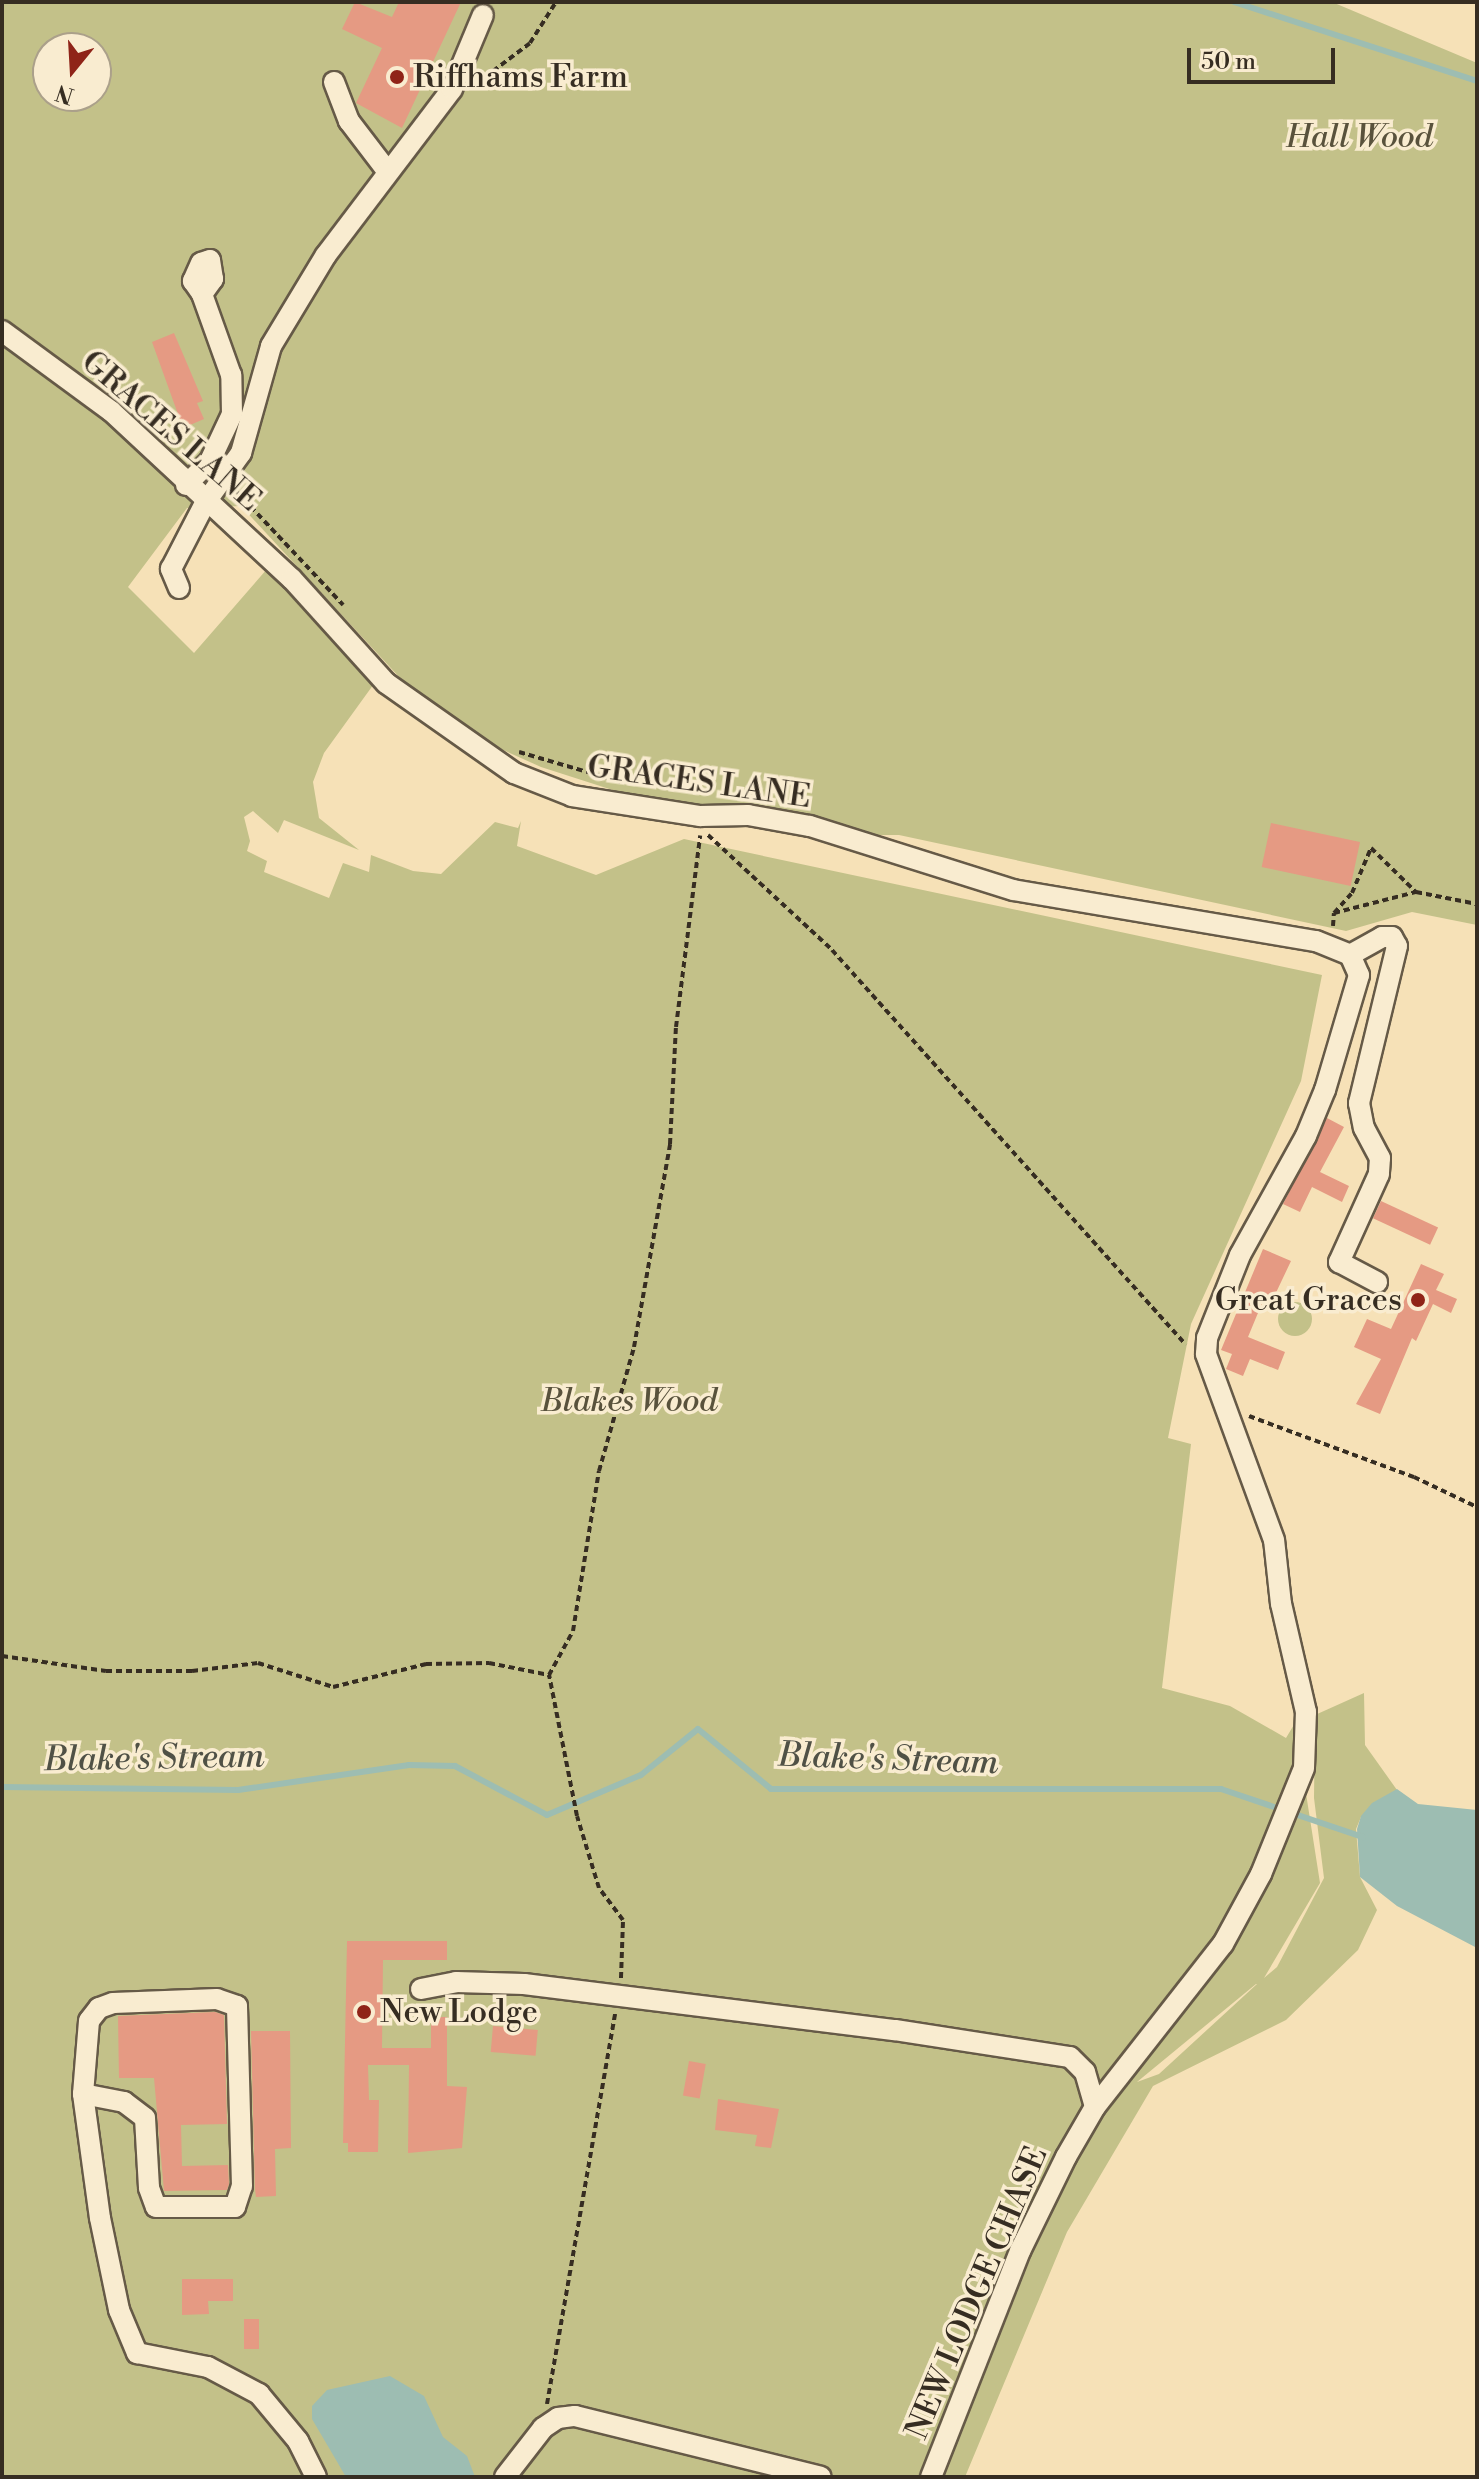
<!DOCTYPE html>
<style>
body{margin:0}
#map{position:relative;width:1479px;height:2479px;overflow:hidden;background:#f6e1b7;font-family:"Libre Bodoni",serif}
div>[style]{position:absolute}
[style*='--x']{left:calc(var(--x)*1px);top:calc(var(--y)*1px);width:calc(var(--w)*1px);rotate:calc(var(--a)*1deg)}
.green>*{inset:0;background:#c3c189}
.round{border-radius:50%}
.water>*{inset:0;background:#9dbdb2}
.stream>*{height:6px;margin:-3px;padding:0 3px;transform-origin:3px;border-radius:3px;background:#9dbdb2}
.building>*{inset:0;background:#e59a83;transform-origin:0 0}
.path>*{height:4px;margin-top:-2px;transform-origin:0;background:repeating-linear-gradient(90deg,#362d22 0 6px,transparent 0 10px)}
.roads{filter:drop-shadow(2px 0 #665a47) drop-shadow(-2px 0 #665a47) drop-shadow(0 2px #665a47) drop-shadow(0 -2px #665a47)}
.minor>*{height:20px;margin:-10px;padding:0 10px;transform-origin:10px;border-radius:10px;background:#f9ecd0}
.dots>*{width:22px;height:22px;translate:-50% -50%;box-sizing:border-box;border:4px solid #f9ecd0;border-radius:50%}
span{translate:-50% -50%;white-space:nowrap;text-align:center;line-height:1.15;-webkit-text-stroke:7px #f9ecd0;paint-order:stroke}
.poi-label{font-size:32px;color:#362d22}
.left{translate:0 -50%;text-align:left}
.right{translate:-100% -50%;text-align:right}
.park-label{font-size:32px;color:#59523c;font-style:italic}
.street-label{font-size:32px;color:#362d22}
.water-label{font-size:34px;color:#505146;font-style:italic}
.frame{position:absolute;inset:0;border:4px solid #362d22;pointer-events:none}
.north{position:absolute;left:32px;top:32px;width:80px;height:80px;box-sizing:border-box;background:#f9ecd0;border:2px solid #aba08a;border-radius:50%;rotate:198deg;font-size:22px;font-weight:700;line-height:32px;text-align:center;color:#362d22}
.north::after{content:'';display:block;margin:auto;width:28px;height:36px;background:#8f2418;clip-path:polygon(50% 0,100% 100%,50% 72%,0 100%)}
.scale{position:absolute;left:1187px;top:48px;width:148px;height:36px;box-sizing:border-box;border:4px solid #362d22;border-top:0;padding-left:10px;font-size:24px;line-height:28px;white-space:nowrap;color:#362d22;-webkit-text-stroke:6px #f9ecd0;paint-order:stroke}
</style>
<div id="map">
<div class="green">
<div style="clip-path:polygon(evenodd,2px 2px,1332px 2px,1477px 63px,1477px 925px,1412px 912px,1346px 931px,899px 835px,866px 835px,764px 805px,705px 807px,625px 794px,541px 767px,470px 735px,401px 679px,241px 506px,187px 508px,128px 587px,194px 653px,267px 569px,376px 681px,324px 753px,313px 782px,319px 818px,359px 850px,284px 820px,278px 833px,253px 811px,244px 817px,250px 841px,247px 851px,267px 861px,264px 872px,329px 898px,343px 863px,369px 872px,371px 855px,413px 871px,441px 874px,495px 822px,518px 828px,521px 821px,517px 846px,596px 875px,684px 839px,1322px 975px,1301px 1081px,1191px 1324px,1168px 1438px,1191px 1444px,1162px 1688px,1230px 1706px,1286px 1738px,1295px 1723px,1320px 1883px,1264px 1978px,1277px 1967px,1324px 1878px,1314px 1798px,1315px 1715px,1364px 1693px,1365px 1745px,1397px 1790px,1361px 1817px,1356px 1829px,1360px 1877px,1377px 1910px,1358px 1950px,1286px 2020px,1153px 2086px,1067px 2232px,965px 2477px,2px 2477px,2px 2px,48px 48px,96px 48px,96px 96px,48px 96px,48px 48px,2px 2px,1257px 1984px,1159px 2074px,1137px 2082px,1256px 1984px,1257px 1984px)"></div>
<div class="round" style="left:1278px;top:1302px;width:34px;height:34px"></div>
</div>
<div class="water">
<div style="clip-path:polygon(1397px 1789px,1418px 1804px,1477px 1810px,1477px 1948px,1397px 1906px,1360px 1877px,1357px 1829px,1361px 1816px,1372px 1803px)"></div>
<div style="clip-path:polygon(390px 2376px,424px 2396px,443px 2437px,467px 2456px,475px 2477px,346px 2477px,312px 2419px,312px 2406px,327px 2390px)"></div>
</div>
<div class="stream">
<div style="--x:1234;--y:2;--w:256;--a:18"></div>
<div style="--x:2;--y:1787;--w:236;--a:0.7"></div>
<div style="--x:238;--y:1790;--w:173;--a:-8.3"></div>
<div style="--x:409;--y:1765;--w:46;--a:1.2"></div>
<div style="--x:455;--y:1766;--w:104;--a:28"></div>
<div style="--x:547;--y:1815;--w:102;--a:-23.1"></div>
<div style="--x:641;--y:1775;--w:73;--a:-38.9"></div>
<div style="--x:698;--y:1729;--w:94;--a:39.4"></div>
<div style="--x:771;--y:1789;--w:450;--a:0"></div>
<div style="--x:1221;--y:1789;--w:150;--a:18.7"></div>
</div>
<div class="building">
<div style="clip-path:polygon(355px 2px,392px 17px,399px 2px,461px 2px,402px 128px,356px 103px,382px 48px,342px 29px)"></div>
<div style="clip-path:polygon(174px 333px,203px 401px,197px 403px,204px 419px,183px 428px,152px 342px)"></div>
<div style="left:1271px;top:823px;width:91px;height:45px;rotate:12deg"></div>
<div style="clip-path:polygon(1327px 1118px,1344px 1127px,1320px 1172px,1349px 1186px,1342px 1202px,1312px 1187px,1300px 1212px,1283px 1204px)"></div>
<div style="left:1381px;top:1201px;width:63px;height:19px;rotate:25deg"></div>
<div style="clip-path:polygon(1263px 1249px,1291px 1261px,1273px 1299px,1265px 1296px,1248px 1337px,1285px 1352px,1278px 1370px,1250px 1359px,1243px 1376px,1226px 1369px,1232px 1354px,1221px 1350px)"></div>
<div style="clip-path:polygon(1421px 1264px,1444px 1274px,1436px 1290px,1457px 1299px,1451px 1313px,1433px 1304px,1416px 1341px,1412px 1338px,1380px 1414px,1356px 1404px,1381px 1359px,1354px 1347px,1367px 1319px,1391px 1329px)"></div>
<div style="clip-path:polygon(347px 1941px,447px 1941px,447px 1960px,383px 1960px,382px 2048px,431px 2048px,431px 2017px,447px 2017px,447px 2086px,467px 2087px,462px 2148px,408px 2153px,409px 2065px,368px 2065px,369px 2100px,379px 2100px,378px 2152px,348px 2152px,348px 2143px,343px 2143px)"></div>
<div style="clip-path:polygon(215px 2012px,224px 2015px,227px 2124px,181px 2125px,182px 2166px,228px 2165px,229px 2184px,227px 2190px,164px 2191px,154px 2078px,119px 2078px,118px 2016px)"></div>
<div style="left:493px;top:2026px;width:45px;height:26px;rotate:5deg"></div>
<div style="clip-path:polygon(251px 2031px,290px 2031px,291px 2148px,275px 2149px,276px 2196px,256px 2197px,255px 2189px)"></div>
<div style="left:689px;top:2061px;width:17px;height:35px;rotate:10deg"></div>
<div style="clip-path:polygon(718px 2099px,779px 2109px,771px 2148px,755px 2146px,757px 2135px,715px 2130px)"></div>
<div style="clip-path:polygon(182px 2279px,233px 2279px,233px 2301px,208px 2301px,209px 2314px,182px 2315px)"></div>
<div style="left:244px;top:2319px;width:15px;height:30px"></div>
</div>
<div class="path">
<div style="--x:477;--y:83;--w:66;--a:-37"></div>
<div style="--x:530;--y:43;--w:49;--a:-57.6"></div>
<div style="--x:237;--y:492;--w:155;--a:46.8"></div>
<div style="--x:519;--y:752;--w:110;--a:16.3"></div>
<div style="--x:708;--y:835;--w:169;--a:42.8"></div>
<div style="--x:832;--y:950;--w:530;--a:48.13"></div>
<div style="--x:1334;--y:913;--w:27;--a:-48"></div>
<div style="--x:1352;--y:893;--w:49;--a:-67.1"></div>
<div style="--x:1371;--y:848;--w:63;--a:44.4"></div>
<div style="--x:1416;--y:892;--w:62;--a:11.1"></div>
<div style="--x:1333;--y:926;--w:13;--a:-86"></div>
<div style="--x:1334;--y:913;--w:85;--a:-14.4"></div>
<div style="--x:1249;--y:1416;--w:176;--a:20.3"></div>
<div style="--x:1414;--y:1477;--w:70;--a:25.5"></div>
<div style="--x:2;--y:1656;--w:105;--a:8.2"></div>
<div style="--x:106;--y:1671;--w:86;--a:0"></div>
<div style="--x:192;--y:1671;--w:66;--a:-6.9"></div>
<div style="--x:258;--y:1663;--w:79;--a:17.7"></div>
<div style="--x:333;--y:1687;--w:96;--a:-13.9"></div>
<div style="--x:426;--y:1664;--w:63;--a:-0.9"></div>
<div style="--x:489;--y:1663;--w:61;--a:11.3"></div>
<div style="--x:621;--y:1978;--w:58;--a:-88"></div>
<div style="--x:623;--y:1920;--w:40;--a:-127"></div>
<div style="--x:599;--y:1888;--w:75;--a:-107"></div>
<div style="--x:577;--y:1816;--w:144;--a:-101.2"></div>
<div style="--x:549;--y:1675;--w:50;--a:-61.4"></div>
<div style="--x:573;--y:1631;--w:162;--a:-80.8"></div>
<div style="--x:599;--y:1471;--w:129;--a:-74.2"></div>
<div style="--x:634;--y:1347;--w:206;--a:-79.9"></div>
<div style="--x:670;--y:1144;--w:117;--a:-87.1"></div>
<div style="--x:676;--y:1027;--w:193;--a:-82.8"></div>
<div style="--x:547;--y:2404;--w:396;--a:-80.1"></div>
</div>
<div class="roads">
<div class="minor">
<div style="--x:334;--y:82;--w:42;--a:69"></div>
<div style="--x:349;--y:121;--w:64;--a:52.6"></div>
<div style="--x:2;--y:331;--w:135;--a:36.3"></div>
<div style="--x:111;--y:411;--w:247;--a:42.9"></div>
<div style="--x:292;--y:579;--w:140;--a:47.9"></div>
<div style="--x:386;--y:683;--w:156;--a:35.1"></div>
<div style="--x:514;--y:773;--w:62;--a:21.6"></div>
<div style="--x:572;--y:796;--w:130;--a:8.9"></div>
<div style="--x:700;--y:816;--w:48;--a:-1.2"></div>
<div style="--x:748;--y:815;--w:63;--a:10.1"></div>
<div style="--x:810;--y:826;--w:213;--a:17.5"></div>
<div style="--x:1013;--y:890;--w:307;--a:9.6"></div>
<div style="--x:1316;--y:941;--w:37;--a:22"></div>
<div style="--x:186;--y:485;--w:34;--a:-45"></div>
<div style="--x:210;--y:461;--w:52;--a:-64.9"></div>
<div style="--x:232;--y:414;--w:39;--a:-91"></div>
<div style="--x:231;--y:375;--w:86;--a:-109.7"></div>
<div style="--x:202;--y:294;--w:19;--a:-54"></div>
<div style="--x:213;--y:279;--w:19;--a:-99"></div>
<div style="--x:210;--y:260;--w:9;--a:162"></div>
<div style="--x:201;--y:263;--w:20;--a:114"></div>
<div style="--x:193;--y:281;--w:16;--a:55"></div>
<div style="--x:179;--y:588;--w:21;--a:-113"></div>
<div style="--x:171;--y:569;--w:74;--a:-62.7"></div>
<div style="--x:205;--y:503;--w:62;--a:-54.2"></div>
<div style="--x:241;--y:453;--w:111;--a:-74.3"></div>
<div style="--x:271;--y:346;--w:106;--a:-58.9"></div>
<div style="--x:326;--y:255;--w:208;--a:-52.8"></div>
<div style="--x:452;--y:89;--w:80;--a:-67.3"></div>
<div style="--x:1350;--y:955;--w:37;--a:-29"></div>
<div style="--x:1382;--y:937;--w:10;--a:0"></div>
<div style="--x:1392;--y:937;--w:10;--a:61"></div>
<div style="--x:1397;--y:946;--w:162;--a:103.6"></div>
<div style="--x:1359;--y:1103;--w:25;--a:79"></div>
<div style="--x:1364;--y:1128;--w:34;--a:62"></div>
<div style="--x:1380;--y:1158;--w:16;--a:94"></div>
<div style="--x:1379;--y:1174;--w:97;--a:114.4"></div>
<div style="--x:1339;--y:1262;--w:43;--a:27.8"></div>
<div style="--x:421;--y:1989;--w:36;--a:-11"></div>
<div style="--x:456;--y:1982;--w:68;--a:1.7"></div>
<div style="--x:524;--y:1984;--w:374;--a:7.1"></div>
<div style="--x:895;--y:2030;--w:177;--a:8.8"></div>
<div style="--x:1070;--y:2057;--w:21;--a:45"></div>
<div style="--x:1085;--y:2072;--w:36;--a:74"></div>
<div style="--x:83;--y:2094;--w:42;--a:11"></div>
<div style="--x:124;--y:2102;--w:26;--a:37"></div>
<div style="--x:145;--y:2118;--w:70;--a:86.7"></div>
<div style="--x:149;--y:2188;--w:20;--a:70"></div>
<div style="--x:156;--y:2207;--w:79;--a:0"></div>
<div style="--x:235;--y:2207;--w:22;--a:-72"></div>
<div style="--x:242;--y:2186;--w:180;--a:-91.6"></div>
<div style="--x:237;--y:2006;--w:21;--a:-161"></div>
<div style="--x:217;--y:1999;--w:104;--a:177.8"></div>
<div style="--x:113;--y:2003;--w:15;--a:160"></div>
<div style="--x:99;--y:2008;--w:16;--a:128"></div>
<div style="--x:89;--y:2021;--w:73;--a:94.7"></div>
<div style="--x:83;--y:2094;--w:125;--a:82.2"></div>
<div style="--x:100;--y:2218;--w:94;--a:78.3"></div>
<div style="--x:119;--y:2310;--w:47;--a:67.3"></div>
<div style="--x:137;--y:2353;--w:72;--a:11.2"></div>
<div style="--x:208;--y:2367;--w:58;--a:27.9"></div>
<div style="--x:259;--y:2394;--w:61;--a:50.3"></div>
<div style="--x:298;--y:2441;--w:40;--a:63.4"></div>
<div style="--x:505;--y:2477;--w:62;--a:-52.2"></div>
<div style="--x:543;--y:2428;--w:18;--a:-34"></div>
<div style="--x:558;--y:2418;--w:17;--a:-7"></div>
<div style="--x:575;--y:2416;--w:253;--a:13.9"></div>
<div style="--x:931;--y:2477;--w:243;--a:-68.5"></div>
<div style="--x:1020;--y:2251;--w:105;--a:-63.9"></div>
<div style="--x:1066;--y:2157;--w:58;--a:-59.9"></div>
<div style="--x:1095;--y:2107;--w:207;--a:-51.9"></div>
<div style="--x:1223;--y:1944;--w:80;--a:-61.5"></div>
<div style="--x:1261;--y:1874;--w:114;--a:-67.9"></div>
<div style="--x:1304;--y:1768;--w:56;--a:-88"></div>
<div style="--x:1306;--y:1712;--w:111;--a:-103"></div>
<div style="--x:1281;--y:1604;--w:64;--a:-96.2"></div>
<div style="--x:1274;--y:1540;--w:198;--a:-110.1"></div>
<div style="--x:1206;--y:1354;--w:16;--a:-86"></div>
<div style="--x:1207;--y:1338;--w:89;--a:-68.3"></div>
<div style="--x:1240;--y:1255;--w:136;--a:-61"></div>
<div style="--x:1306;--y:1136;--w:50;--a:-67.6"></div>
<div style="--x:1325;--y:1090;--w:120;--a:-73.5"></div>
<div style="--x:1359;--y:975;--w:22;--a:-114"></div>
</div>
</div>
<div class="dots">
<div style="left:397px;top:77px;background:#8f2418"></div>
<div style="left:1418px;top:1300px;background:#8f2418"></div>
<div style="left:364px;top:2012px;background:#8f2418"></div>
</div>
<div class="poi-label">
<span class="left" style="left:413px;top:77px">Riffhams Farm</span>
<span class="right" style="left:1402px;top:1300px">Great Graces</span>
<span class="left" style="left:380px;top:2012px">New Lodge</span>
</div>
<div class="park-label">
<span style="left:1359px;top:137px">Hall Wood</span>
<span style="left:629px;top:1401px">Blakes Wood</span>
</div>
<div class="street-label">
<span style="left:171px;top:431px;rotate:41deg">GRACES LANE</span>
<span style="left:699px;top:782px;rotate:8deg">GRACES LANE</span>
<span style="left:977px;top:2293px;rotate:-67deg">NEW LODGE CHASE</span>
</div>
<div class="water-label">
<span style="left:154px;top:1759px;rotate:-1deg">Blake's Stream</span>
<span style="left:888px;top:1760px;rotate:2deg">Blake's Stream</span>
</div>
<div class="frame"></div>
<div class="north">N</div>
<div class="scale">50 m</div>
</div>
